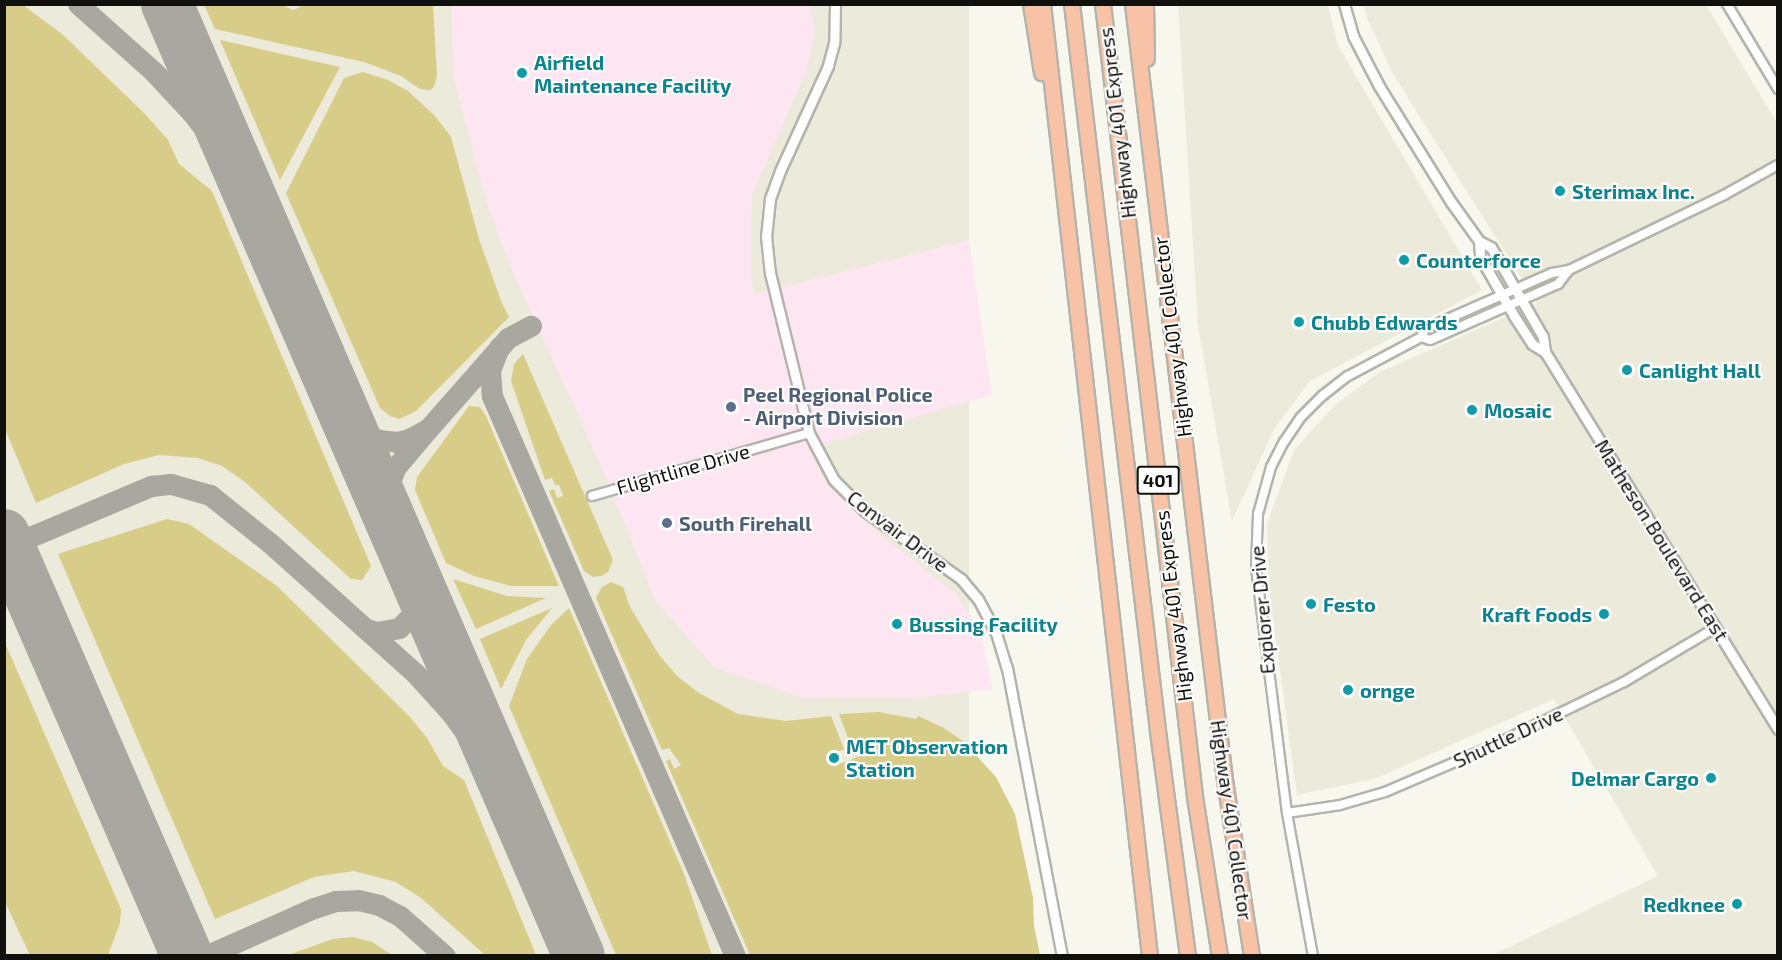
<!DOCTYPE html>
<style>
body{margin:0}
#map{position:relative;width:1782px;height:960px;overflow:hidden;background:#f8f7ee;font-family:"Exo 2",sans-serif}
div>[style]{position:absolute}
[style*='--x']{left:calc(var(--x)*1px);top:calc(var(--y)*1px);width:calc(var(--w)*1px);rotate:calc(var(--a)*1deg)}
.built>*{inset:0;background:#eceada;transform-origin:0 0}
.industrial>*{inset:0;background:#fde5f1}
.green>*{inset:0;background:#d8cc89}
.taxiway>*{height:21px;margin:-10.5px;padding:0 10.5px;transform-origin:10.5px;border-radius:10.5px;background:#a8a8a0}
.runway>*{height:52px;margin:-26px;padding:0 26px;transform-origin:26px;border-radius:26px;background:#a8a8a0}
.roads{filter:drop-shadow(2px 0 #b5b4ac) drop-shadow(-2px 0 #b5b4ac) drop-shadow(0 2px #b5b4ac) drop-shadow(0 -2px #b5b4ac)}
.minor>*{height:8px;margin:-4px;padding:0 4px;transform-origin:4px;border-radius:4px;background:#fff}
.tertiary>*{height:9px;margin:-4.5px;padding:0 4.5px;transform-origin:4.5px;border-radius:4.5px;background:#fff}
.motorway>*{height:14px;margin:-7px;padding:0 7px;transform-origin:7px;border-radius:7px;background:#f8c2a7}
.dots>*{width:16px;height:16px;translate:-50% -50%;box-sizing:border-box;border:3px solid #fff;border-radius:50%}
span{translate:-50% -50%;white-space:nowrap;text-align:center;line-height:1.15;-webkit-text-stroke:4.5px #fff;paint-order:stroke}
.shield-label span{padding:2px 4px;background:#fff;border:2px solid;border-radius:4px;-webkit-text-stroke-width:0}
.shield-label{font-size:18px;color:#10100d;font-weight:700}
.culture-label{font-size:20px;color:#0d838f;font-weight:700}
.left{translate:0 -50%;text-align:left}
.right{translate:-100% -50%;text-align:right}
.street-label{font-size:20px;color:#10100d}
.service-label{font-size:20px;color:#4e5e75;font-weight:700}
.frame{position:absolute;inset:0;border:6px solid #10100d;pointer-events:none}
</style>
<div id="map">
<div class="built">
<div style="left:5px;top:5px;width:964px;height:951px"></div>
<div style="clip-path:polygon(1178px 5px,1328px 5px,1338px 46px,1482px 290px,1310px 381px,1274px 429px,1232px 521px,1198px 325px)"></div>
<div style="clip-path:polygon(1364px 5px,1706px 5px,1777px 123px,1777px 955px,1492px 955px,1658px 876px,1554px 699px,1377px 778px,1297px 795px,1269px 589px,1267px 524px,1294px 450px,1337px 403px,1380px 372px,1537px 303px,1393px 74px,1366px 16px)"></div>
</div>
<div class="industrial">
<div style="clip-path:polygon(451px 5px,809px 5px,815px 30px,806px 72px,752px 195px,751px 275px,754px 294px,969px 240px,992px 395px,808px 448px,825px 482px,877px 532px,956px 594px,981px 634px,993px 689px,916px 698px,802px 698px,715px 668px,656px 602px,604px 473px,508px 261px,485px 198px,453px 75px)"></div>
</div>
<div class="green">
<div style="clip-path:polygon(4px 5px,23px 5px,62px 34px,145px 114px,168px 140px,179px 164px,212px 191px,371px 566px,362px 580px,351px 579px,245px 482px,222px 466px,198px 458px,159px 455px,124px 464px,36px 503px,5px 429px)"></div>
<div style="clip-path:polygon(304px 5px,433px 5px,437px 76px,434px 87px,430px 90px,420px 89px,401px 76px,364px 62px,215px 29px,204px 5px,282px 5px,293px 10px)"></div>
<div style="clip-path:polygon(220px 40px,340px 67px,280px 180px)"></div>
<div style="clip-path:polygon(363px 72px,388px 80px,408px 91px,435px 116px,451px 137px,479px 239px,501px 301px,509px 317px,416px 411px,400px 419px,390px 416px,380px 408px,286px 193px,344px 78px)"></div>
<div style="clip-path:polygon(523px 354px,613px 560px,608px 572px,601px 576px,593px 577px,584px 571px,549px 491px,554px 489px,557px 498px,563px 496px,559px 485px,555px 485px,552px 478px,545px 480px,511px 381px,514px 364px)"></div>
<div style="clip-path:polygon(469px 406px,480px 407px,486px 416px,559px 586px,511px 586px,474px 576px,446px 563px,415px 490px,417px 477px)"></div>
<div style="clip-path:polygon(167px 519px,189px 524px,277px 586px,410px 717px,427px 738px,443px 766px,464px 780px,536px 955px,485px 955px,421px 898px,396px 882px,354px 871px,314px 877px,215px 919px,58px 554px)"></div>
<div style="clip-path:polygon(453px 579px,507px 596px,546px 598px,476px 629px)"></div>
<div style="clip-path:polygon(611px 582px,623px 587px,630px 607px,659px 655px,677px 676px,699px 693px,738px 714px,786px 721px,831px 716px,844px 749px,826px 757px,829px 765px,847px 762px,863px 754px,858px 744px,850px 743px,839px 714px,879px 712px,916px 719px,918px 716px,942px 727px,963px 741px,996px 777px,1015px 814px,1033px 898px,1034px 926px,1040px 955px,750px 955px,666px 761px,670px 759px,674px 769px,681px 765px,669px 748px,662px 750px,596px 598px,602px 587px)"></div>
<div style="clip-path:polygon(552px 608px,526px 640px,501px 689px,480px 639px)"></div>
<div style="clip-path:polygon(569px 608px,684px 874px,712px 955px,616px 955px,509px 706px,527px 659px,551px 625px)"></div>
<div style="clip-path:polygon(5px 643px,121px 909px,120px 923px,108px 955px,30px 955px,5px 902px)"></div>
<div style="clip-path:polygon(353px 937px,372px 942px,392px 955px,288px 955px,333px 939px)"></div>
</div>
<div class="taxiway">
<div style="--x:78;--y:4;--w:102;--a:41.8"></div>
<div style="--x:154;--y:72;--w:57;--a:47.1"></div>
<div style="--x:193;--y:114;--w:85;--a:53.1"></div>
<div style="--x:316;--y:345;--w:76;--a:66.8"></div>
<div style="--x:346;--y:415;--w:26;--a:47"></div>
<div style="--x:364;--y:434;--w:16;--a:22"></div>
<div style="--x:379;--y:440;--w:18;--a:6"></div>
<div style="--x:397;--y:442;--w:12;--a:-14"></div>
<div style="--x:409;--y:439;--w:21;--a:-28"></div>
<div style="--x:428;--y:429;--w:51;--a:130.2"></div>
<div style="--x:395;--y:468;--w:28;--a:109"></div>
<div style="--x:386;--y:494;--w:22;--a:80"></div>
<div style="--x:390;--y:516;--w:73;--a:66.6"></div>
<div style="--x:499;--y:347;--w:25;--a:111"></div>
<div style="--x:490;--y:370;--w:26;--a:86"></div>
<div style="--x:492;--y:396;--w:610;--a:66.54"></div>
<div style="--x:428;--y:429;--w:121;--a:-48.7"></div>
<div style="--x:508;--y:338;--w:26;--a:-28"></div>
<div style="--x:4;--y:548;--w:160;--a:-22.9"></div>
<div style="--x:151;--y:486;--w:20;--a:-6"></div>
<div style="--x:171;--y:484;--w:41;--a:15.8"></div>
<div style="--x:210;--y:495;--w:77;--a:38.7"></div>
<div style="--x:270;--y:543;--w:195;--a:41.9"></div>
<div style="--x:415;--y:673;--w:55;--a:47.9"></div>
<div style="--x:452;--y:714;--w:94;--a:54.1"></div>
<div style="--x:366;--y:629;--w:11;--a:15"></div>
<div style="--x:377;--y:632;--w:22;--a:-10"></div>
<div style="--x:399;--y:628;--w:20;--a:-45"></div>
<div style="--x:413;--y:614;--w:31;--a:-83"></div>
<div style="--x:562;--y:917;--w:40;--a:78"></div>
<div style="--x:167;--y:956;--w:20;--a:-75"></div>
<div style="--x:172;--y:937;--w:19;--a:-93"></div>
<div style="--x:205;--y:956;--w:119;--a:-23.8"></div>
<div style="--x:314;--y:908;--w:22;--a:-18"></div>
<div style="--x:335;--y:901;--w:23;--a:-2"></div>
<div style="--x:358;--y:900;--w:22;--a:13"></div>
<div style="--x:379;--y:905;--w:24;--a:28"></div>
<div style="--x:400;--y:916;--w:60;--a:41.6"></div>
</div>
<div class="runway">
<div style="--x:167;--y:4;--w:1037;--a:66.6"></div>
<div style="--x:4;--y:535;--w:459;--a:66.5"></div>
</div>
<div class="roads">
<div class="minor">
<div style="--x:1727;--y:4;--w:99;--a:59"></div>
<div style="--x:1421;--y:337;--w:9;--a:18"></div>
<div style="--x:1430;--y:340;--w:140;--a:-23.6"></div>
<div style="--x:1558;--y:284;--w:18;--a:-52"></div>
<div style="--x:592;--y:496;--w:226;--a:-16.2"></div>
<div style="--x:1287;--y:813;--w:54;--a:-8.6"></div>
<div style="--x:1340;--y:805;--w:47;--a:-16.1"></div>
<div style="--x:1385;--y:792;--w:114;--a:-23.2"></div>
<div style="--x:1490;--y:747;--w:149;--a:-25.9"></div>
<div style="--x:1624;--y:682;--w:106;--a:-30.7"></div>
<div style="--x:1313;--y:956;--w:145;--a:-100.3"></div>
<div style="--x:1287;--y:813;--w:248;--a:-97.2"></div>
<div style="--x:1256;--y:567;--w:53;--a:-87.8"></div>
<div style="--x:1258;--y:514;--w:49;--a:-74.5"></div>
<div style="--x:1271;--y:467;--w:28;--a:-63"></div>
<div style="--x:1284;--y:442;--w:30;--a:-56"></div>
<div style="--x:1301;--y:417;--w:30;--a:-45"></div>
<div style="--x:1322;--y:396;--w:33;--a:-38"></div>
<div style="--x:1348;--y:376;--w:83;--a:-28.1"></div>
<div style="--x:1421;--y:337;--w:9;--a:-63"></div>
<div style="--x:1425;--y:329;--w:139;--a:-23.8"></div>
<div style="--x:1552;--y:273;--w:17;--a:-10"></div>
<div style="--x:1569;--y:270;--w:172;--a:-25.8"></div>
<div style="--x:1724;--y:195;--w:62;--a:-29.1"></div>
</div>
<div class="tertiary">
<div style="--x:835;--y:4;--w:39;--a:91"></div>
<div style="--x:834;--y:43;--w:24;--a:105"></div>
<div style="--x:828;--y:66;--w:115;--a:114.6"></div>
<div style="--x:780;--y:171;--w:30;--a:110"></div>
<div style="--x:770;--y:199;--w:37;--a:96"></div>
<div style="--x:766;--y:236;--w:37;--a:84"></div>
<div style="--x:770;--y:273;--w:165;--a:76.3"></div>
<div style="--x:809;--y:433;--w:53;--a:62"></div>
<div style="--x:834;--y:480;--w:44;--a:45"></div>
<div style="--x:865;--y:511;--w:118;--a:35.3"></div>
<div style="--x:961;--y:579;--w:26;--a:50"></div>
<div style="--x:978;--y:599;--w:38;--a:62"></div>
<div style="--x:996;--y:633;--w:37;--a:73"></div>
<div style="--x:1007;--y:668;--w:293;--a:79.2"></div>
<div style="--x:1344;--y:4;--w:33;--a:74"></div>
<div style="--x:1353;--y:36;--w:56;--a:62.5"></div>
<div style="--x:1379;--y:86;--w:137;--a:58.2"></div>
<div style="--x:1451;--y:202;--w:48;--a:54.3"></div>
<div style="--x:1479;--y:241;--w:16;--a:86"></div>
<div style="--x:1480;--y:257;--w:68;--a:60"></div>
<div style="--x:1514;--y:316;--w:33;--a:57"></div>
<div style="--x:1532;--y:344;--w:15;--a:32"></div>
<div style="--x:1479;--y:241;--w:13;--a:27"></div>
<div style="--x:1491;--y:247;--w:104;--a:60"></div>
<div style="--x:1543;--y:337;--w:15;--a:82"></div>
<div style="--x:1545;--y:352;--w:443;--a:58.3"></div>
</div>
<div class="motorway">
<div style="--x:1031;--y:4;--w:70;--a:80.9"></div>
<div style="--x:1043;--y:4;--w:958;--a:83.59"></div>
<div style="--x:1072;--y:4;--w:740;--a:83.25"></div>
<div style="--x:1159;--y:739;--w:219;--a:82.4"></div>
<div style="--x:1103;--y:4;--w:798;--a:83.38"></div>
<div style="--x:1195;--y:797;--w:161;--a:81.1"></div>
<div style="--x:1133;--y:4;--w:781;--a:83.24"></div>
<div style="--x:1225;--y:780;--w:178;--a:81.3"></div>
<div style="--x:1146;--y:4;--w:55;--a:89"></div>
</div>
</div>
<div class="dots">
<div style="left:522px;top:73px;background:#0f9aa8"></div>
<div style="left:1560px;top:191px;background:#0f9aa8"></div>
<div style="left:1404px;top:260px;background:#0f9aa8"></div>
<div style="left:1299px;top:322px;background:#0f9aa8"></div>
<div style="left:1627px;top:370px;background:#0f9aa8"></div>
<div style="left:731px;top:407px;background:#5c6f8a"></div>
<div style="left:1472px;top:410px;background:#0f9aa8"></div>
<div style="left:667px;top:523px;background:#5c6f8a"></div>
<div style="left:1311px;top:604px;background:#0f9aa8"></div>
<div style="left:1604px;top:614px;background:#0f9aa8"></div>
<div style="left:897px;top:624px;background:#0f9aa8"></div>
<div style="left:1348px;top:690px;background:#0f9aa8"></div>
<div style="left:834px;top:758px;background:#0f9aa8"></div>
<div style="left:1711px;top:778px;background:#0f9aa8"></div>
<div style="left:1737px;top:904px;background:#0f9aa8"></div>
</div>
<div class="shield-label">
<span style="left:1158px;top:480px">401</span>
</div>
<div class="culture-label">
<span class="left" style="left:534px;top:74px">Airfield<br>Maintenance Facility</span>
<span class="left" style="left:1572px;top:191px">Sterimax Inc.</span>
<span class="left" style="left:1416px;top:260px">Counterforce</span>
<span class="left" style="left:1311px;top:322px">Chubb Edwards</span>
<span class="left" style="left:1639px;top:370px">Canlight Hall</span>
<span class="left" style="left:1484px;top:410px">Mosaic</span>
<span class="left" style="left:1323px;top:604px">Festo</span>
<span class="right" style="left:1592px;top:614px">Kraft Foods</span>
<span class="left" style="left:909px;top:624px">Bussing Facility</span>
<span class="left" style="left:1360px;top:690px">ornge</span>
<span class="left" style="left:846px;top:758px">MET Observation<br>Station</span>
<span class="right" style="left:1699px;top:778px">Delmar Cargo</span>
<span class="right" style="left:1725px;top:904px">Redknee</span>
</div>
<div class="street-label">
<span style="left:1117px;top:123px;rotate:-97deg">Highway 401 Express</span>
<span style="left:1172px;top:337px;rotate:-97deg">Highway 401 Collector</span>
<span style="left:683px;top:469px;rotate:-16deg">Flightline Drive</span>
<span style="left:898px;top:531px;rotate:37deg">Convair Drive</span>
<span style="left:1662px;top:540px;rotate:58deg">Matheson Boulevard East</span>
<span style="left:1173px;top:606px;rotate:-97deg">Highway 401 Express</span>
<span style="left:1262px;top:610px;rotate:-95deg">Explorer Drive</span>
<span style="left:1508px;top:737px;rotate:-25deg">Shuttle Drive</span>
<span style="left:1232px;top:820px;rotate:82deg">Highway 401 Collector</span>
</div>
<div class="service-label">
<span class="left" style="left:743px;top:406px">Peel Regional Police<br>- Airport Division</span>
<span class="left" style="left:679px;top:523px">South Firehall</span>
</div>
<div class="frame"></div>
</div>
